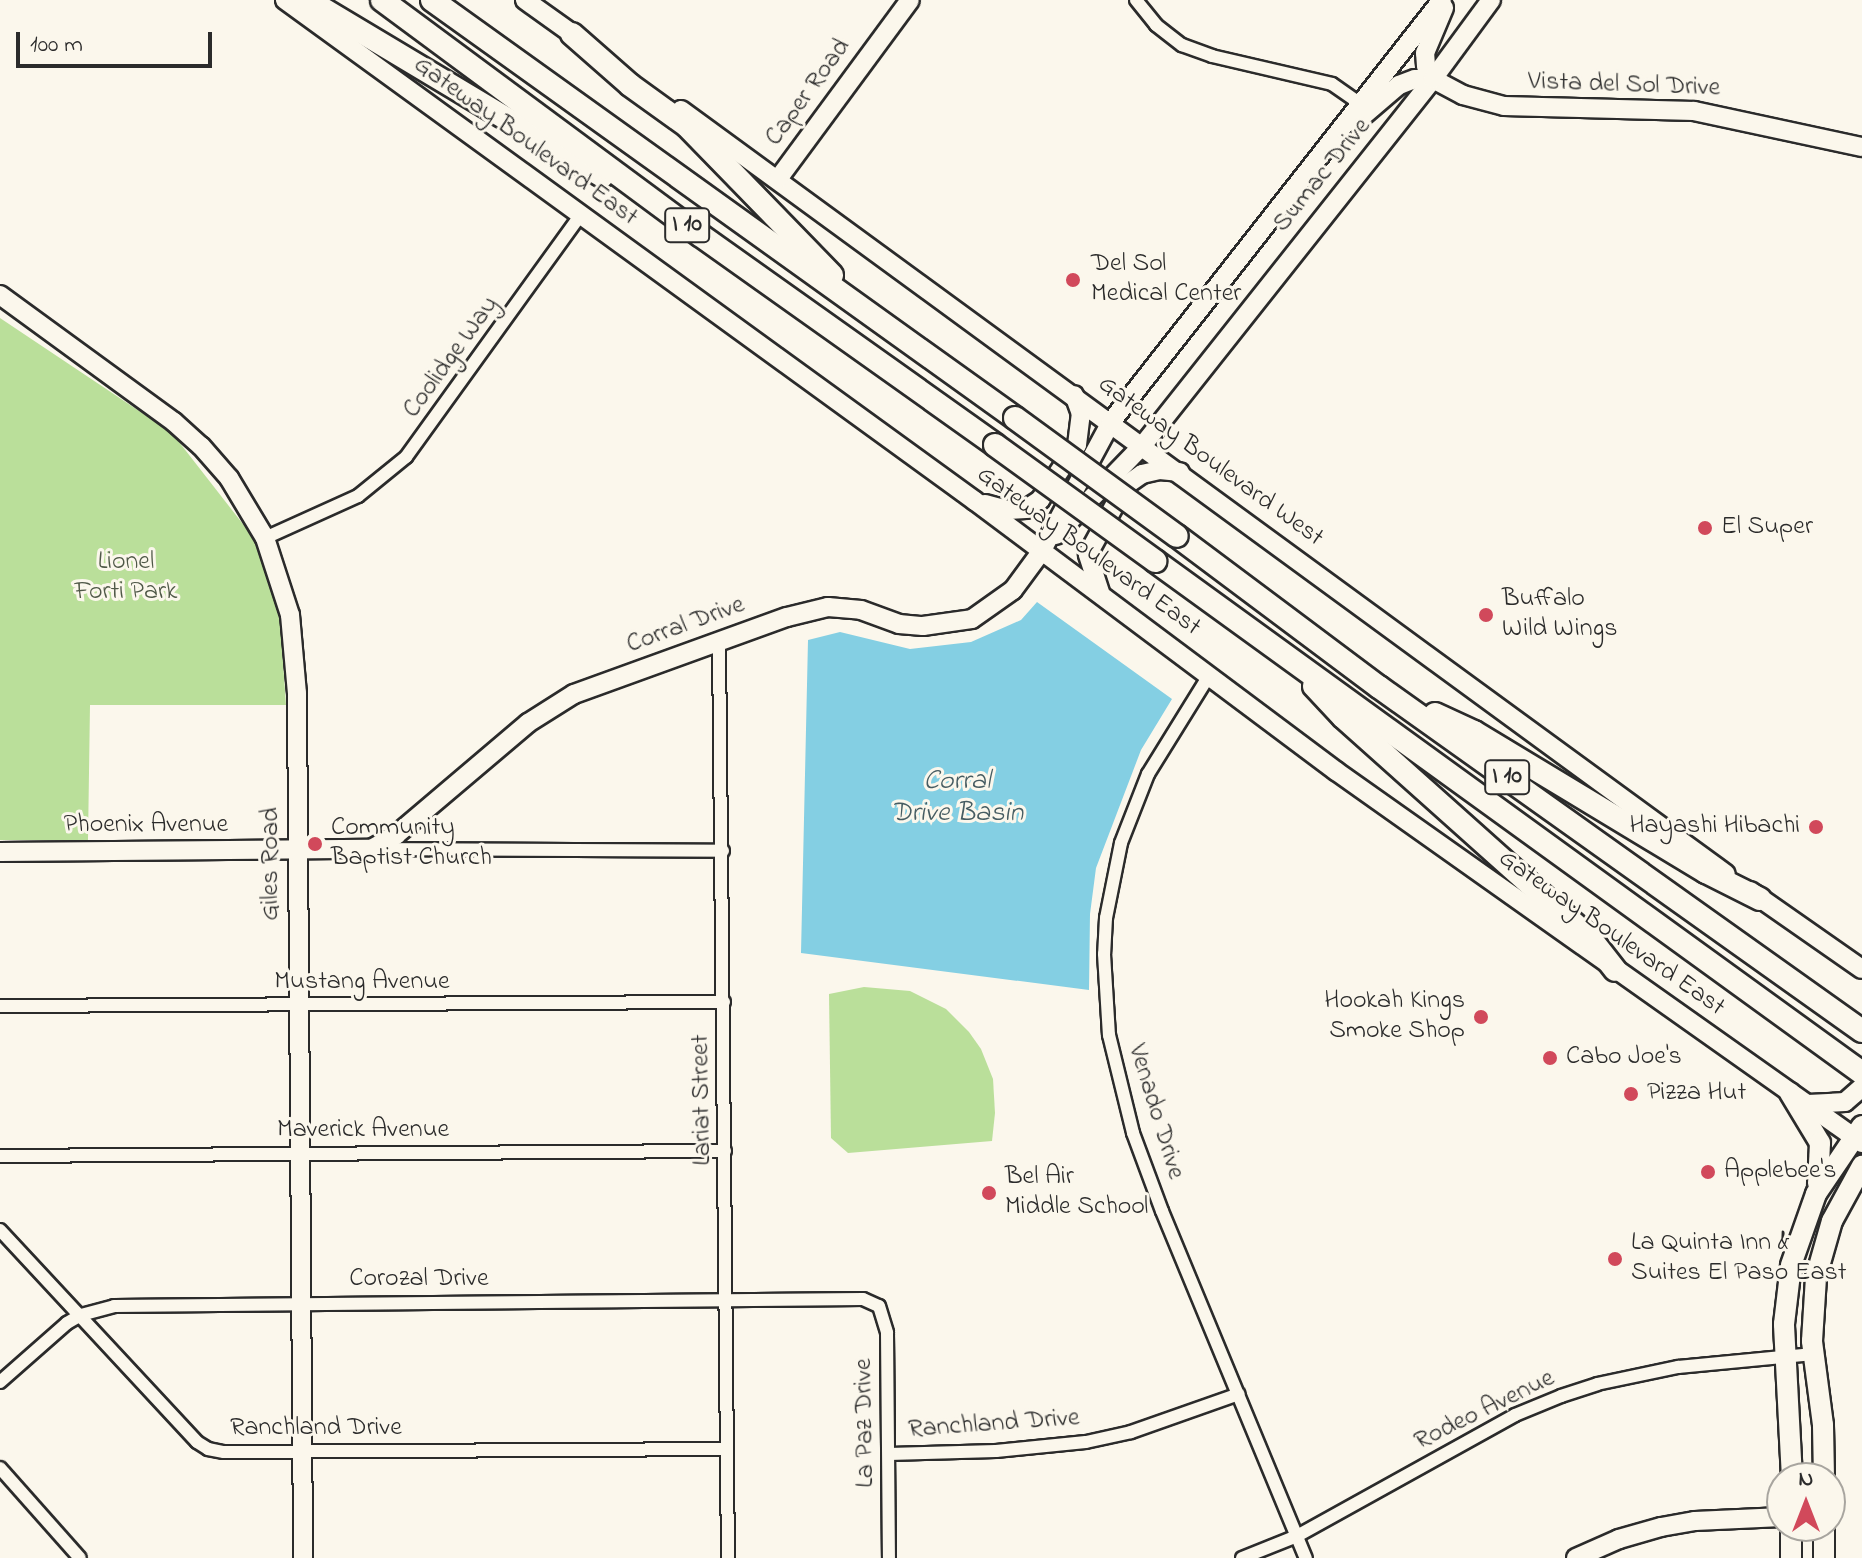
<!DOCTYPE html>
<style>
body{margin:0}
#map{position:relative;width:1862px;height:1558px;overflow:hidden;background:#fbf7ec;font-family:"Indie Flower",sans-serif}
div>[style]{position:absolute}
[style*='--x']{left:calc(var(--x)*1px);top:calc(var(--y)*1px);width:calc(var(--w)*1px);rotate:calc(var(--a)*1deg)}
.green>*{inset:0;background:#badf9a}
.water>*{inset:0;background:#84cfe3}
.roads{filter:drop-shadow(2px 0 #2b2b2b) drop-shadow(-2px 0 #2b2b2b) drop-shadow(0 2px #2b2b2b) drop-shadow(0 -2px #2b2b2b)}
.street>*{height:12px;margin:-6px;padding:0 6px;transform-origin:6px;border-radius:6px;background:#fbf7ec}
.secondary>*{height:18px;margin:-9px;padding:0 9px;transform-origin:9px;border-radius:9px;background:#fbf7ec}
.primary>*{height:20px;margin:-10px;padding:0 10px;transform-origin:10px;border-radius:10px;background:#fbf7ec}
.highway>*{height:22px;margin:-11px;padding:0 11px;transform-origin:11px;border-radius:11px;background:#fbf7ec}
.bridges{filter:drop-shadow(2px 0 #2b2b2b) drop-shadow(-2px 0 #2b2b2b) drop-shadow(0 2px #2b2b2b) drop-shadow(0 -2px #2b2b2b)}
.highway-bridge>*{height:22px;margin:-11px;padding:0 11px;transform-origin:11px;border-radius:11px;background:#fbf7ec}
.dots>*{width:22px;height:22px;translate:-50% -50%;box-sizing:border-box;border:4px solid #fbf7ec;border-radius:50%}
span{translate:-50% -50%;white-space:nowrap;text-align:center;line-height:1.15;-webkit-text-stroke:6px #fbf7ec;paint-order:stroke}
.shield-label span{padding:2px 6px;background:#fbf7ec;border:2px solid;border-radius:6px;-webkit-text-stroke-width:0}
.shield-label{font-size:24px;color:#2b2b2b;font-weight:700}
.street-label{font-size:26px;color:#2b2b2b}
.poi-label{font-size:26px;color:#2b2b2b}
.left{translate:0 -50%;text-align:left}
.right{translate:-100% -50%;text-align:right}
.park-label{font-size:26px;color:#4f5847}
.water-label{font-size:28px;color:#465c62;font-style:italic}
.north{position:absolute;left:1766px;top:1462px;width:80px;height:80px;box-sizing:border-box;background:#fbf7ec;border:2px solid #a8a59f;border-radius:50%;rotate:0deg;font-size:22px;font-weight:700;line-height:32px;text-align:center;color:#2b2b2b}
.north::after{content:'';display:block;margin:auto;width:28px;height:36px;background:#d1495b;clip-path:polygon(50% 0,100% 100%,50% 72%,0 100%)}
.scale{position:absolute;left:16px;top:32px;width:196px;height:36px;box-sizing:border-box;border:4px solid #2b2b2b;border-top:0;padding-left:10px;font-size:24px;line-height:28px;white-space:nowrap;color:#2b2b2b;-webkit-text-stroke:6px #fbf7ec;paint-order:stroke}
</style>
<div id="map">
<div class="green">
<div style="clip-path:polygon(0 318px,172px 433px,253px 537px,280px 618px,286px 705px,90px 705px,88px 840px,0 840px)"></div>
<div style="clip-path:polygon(864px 987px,910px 991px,946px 1009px,969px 1032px,981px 1049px,993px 1079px,995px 1113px,992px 1141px,848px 1153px,831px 1138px,829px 994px)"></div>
</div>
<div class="water">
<div style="clip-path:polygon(1037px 602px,1172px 699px,1141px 750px,1096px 868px,1090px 914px,1089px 990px,801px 953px,808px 640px,840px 632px,910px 649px,971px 642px,1021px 620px)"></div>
</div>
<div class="roads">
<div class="street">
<div style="--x:1136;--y:0;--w:32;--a:51"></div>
<div style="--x:1156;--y:25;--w:33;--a:38"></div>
<div style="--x:1182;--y:45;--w:32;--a:20"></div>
<div style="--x:1212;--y:56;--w:123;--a:13.1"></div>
<div style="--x:1332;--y:84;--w:33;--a:35"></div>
<div style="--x:265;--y:538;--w:102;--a:-24.3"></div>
<div style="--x:358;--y:496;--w:62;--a:-39.1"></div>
<div style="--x:406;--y:457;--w:299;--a:-54.2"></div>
<div style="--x:719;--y:642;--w:916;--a:89.44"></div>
<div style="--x:1210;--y:674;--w:118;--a:121.8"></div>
<div style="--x:1148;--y:774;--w:74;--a:111.4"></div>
<div style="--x:1121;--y:843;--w:76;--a:101.3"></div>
<div style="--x:1106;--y:918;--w:36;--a:93"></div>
<div style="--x:1104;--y:954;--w:81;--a:86.5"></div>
<div style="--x:1109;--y:1035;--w:101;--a:76.2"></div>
<div style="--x:1133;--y:1133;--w:83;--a:69.6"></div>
<div style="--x:1162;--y:1211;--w:376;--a:67.5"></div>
<div style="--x:374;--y:849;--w:349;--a:0.3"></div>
<div style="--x:0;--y:1006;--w:724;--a:-0.32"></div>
<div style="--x:0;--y:1156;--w:725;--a:-0.4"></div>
<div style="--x:0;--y:1230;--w:289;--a:47.1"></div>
<div style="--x:197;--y:1442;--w:13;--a:32"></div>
<div style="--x:208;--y:1449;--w:16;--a:11"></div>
<div style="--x:224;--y:1452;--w:503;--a:-0.34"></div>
<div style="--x:0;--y:1382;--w:89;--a:-41.4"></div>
<div style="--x:67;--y:1323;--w:16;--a:-30"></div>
<div style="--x:81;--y:1315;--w:34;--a:-15"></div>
<div style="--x:114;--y:1306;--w:749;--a:-0.54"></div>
<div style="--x:863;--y:1299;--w:17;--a:24"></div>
<div style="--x:879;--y:1306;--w:28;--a:73"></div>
<div style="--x:887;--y:1333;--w:225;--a:89.5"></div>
<div style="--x:889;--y:1454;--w:107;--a:-1.6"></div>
<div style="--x:996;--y:1451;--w:90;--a:-5.7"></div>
<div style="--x:1086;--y:1442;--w:46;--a:-12.5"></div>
<div style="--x:1131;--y:1432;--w:114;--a:-19.4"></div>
<div style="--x:0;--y:1468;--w:120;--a:48.4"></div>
<div style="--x:1242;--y:1558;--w:59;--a:-21.8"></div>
<div style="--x:1297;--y:1536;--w:249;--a:-29"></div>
<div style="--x:1515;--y:1415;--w:50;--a:-22.4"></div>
<div style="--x:1561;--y:1396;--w:38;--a:-18"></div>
<div style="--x:1597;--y:1384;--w:83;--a:-11.9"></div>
<div style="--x:1678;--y:1367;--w:136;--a:-5.5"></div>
</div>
<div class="secondary">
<div style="--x:285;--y:0;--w:853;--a:35.98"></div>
<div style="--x:975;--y:501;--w:451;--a:36.8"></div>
<div style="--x:1336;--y:771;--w:644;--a:35.27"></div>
<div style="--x:525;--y:0;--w:69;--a:35.5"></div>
<div style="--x:1433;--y:79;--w:15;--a:-118"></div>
<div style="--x:1426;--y:66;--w:13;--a:-94"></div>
<div style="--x:1425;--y:53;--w:49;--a:-67.1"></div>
<div style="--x:681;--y:110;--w:1294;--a:36.17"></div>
<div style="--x:1357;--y:121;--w:55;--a:-40.6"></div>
<div style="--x:1399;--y:85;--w:17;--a:-21"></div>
<div style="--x:1415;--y:79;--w:18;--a:0"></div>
<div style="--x:1433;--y:79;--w:34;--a:28"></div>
<div style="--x:1463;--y:95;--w:42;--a:15"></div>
<div style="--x:1504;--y:106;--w:190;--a:1.5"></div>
<div style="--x:1694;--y:111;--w:172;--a:12.1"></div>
<div style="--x:778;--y:179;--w:222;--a:-53.6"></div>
<div style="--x:0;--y:295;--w:215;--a:36.1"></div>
<div style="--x:174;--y:422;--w:36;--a:42"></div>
<div style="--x:201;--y:446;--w:43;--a:48.8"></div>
<div style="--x:229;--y:478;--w:70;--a:59"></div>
<div style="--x:265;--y:538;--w:81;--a:72"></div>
<div style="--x:290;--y:615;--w:78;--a:84.9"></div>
<div style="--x:297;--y:693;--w:865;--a:89.6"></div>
<div style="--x:985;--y:504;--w:24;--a:15"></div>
<div style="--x:1008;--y:510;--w:18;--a:-3"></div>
<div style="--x:1026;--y:509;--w:17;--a:-33"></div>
<div style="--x:1040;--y:500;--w:66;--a:-56.1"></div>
<div style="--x:1077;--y:445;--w:31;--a:-83"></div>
<div style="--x:1081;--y:414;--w:20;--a:-110"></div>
<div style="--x:1056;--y:535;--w:125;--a:-46"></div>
<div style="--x:1143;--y:445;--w:467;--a:-51.6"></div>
<div style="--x:1433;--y:79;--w:98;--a:-53.7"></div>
<div style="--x:1100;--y:592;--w:40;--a:-108"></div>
<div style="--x:1088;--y:554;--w:77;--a:-61.4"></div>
<div style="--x:1125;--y:486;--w:21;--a:-35"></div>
<div style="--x:1142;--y:474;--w:18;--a:-13"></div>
<div style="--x:1160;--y:470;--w:20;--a:6"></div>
<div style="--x:0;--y:852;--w:371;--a:-0.5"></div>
<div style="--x:371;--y:849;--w:29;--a:-29"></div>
<div style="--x:396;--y:835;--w:173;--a:-40.3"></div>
<div style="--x:528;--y:723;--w:54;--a:-32.2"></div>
<div style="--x:574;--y:694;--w:226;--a:-19.9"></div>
<div style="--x:787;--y:617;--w:42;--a:-13.7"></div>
<div style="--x:828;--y:607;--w:33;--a:5"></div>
<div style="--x:861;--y:610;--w:40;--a:20.2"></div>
<div style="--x:899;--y:624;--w:24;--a:5"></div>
<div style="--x:923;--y:626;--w:49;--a:-8.1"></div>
<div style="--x:972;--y:619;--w:50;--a:-35.3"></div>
<div style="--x:1013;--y:590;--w:47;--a:-53.6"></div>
<div style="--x:1041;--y:552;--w:148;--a:-61.7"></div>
<div style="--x:1111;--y:422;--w:536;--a:-51.89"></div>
<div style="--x:1750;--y:891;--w:136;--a:34.9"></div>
<div style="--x:1808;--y:1104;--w:37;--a:-3"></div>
<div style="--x:1845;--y:1102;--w:23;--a:-41"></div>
<div style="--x:1576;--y:1558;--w:47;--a:-23.8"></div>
<div style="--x:1619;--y:1539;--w:44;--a:-15.9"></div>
<div style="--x:1661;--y:1527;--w:35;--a:-10"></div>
<div style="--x:1695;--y:1521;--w:87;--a:-2.6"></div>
</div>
<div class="primary">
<div style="--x:1790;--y:1093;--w:58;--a:59"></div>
<div style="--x:1820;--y:1143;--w:41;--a:92.8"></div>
<div style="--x:1792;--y:1478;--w:154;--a:-93"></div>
<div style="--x:1784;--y:1324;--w:59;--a:-83.2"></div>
<div style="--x:1791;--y:1265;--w:75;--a:-70.6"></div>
<div style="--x:1816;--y:1194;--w:82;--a:-55.9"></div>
<div style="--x:1824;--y:1478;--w:53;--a:-91.1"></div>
<div style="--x:1823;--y:1425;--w:85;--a:-97.5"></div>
<div style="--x:1812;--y:1341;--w:64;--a:-86.4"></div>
<div style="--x:1816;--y:1277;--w:58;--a:-74.1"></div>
<div style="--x:1832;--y:1221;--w:63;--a:-61.4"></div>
<div style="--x:1791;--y:1558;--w:32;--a:-90"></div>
<div style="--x:1824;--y:1558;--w:32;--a:-90"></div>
</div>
<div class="highway">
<div style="--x:308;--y:0;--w:343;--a:30.9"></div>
<div style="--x:382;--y:0;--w:395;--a:36.5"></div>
<div style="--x:700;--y:235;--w:362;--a:35.4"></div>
<div style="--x:432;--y:0;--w:717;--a:35.64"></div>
<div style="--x:572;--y:34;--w:77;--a:41.3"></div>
<div style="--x:630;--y:85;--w:70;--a:35.7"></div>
<div style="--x:687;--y:126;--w:208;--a:45.8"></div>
<div style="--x:1177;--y:536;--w:252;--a:36.8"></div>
<div style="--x:1379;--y:687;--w:593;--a:35.46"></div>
<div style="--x:1155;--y:561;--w:873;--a:35.91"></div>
<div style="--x:1314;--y:686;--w:42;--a:46.9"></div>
<div style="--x:1343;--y:717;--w:333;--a:41.8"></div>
<div style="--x:1591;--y:939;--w:39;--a:52"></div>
<div style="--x:1435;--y:714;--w:43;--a:24.8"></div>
<div style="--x:1474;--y:732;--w:271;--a:31.1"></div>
<div style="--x:1706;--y:872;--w:60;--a:26.6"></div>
</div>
</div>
<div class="bridges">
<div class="highway-bridge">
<div style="--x:1015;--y:418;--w:200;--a:36.1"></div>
<div style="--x:995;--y:445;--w:198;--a:35.9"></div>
</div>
</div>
<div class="dots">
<div style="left:1073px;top:280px;background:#d1495b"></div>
<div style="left:1705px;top:528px;background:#d1495b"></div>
<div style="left:1486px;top:615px;background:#d1495b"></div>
<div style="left:1816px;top:827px;background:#d1495b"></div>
<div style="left:315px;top:844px;background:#d1495b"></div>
<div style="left:1481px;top:1017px;background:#d1495b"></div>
<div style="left:1550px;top:1058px;background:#d1495b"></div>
<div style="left:1631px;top:1094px;background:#d1495b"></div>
<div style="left:1708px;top:1172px;background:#d1495b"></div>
<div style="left:989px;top:1193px;background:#d1495b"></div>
<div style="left:1615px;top:1259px;background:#d1495b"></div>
</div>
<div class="shield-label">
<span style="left:687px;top:225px">I 10</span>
<span style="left:1507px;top:777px">I 10</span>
</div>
<div class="street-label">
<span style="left:1624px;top:86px;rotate:2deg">Vista del Sol Drive</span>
<span style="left:809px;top:93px;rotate:-54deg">Caper Road</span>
<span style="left:525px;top:142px;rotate:36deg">Gateway Boulevard East</span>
<span style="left:1323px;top:176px;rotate:-51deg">Sumac Drive</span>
<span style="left:452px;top:358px;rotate:-54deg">Coolidge Way</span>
<span style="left:1210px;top:462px;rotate:36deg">Gateway Boulevard West</span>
<span style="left:1088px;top:552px;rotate:36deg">Gateway Boulevard East</span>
<span style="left:686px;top:626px;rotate:-20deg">Corral Drive</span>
<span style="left:146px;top:826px">Phoenix Avenue</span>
<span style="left:272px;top:864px;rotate:-90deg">Giles Road</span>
<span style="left:1611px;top:934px;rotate:35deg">Gateway Boulevard East</span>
<span style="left:362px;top:983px">Mustang Avenue</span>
<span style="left:703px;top:1100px;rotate:-91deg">Lariat Street</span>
<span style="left:1155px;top:1112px;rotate:73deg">Venado Drive</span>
<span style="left:363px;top:1131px">Maverick Avenue</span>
<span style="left:419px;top:1280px">Corozal Drive</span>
<span style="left:1485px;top:1411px;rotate:-26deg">Rodeo Avenue</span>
<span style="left:866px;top:1423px;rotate:-91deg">La Paz Drive</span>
<span style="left:994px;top:1425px;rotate:-4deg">Ranchland Drive</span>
<span style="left:316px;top:1429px">Ranchland Drive</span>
</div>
<div class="poi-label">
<span class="left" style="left:1091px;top:280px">Del Sol<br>Medical Center</span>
<span class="left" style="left:1721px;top:528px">El Super</span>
<span class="left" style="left:1502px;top:615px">Buffalo<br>Wild Wings</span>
<span class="right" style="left:1800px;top:827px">Hayashi Hibachi</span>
<span class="left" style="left:331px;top:844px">Community<br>Baptist Church</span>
<span class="right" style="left:1465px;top:1017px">Hookah Kings<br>Smoke Shop</span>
<span class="left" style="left:1566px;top:1058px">Cabo Joe's</span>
<span class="left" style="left:1647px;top:1094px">Pizza Hut</span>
<span class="left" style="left:1724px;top:1172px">Applebee's</span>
<span class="left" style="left:1005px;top:1193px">Bel Air<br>Middle School</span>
<span class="left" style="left:1631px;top:1259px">La Quinta Inn &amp;<br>Suites El Paso East</span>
</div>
<div class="park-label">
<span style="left:126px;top:578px">Lionel<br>Forti Park</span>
</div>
<div class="water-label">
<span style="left:957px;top:798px">Corral<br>Drive Basin</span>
</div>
<div class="north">N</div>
<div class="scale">100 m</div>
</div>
